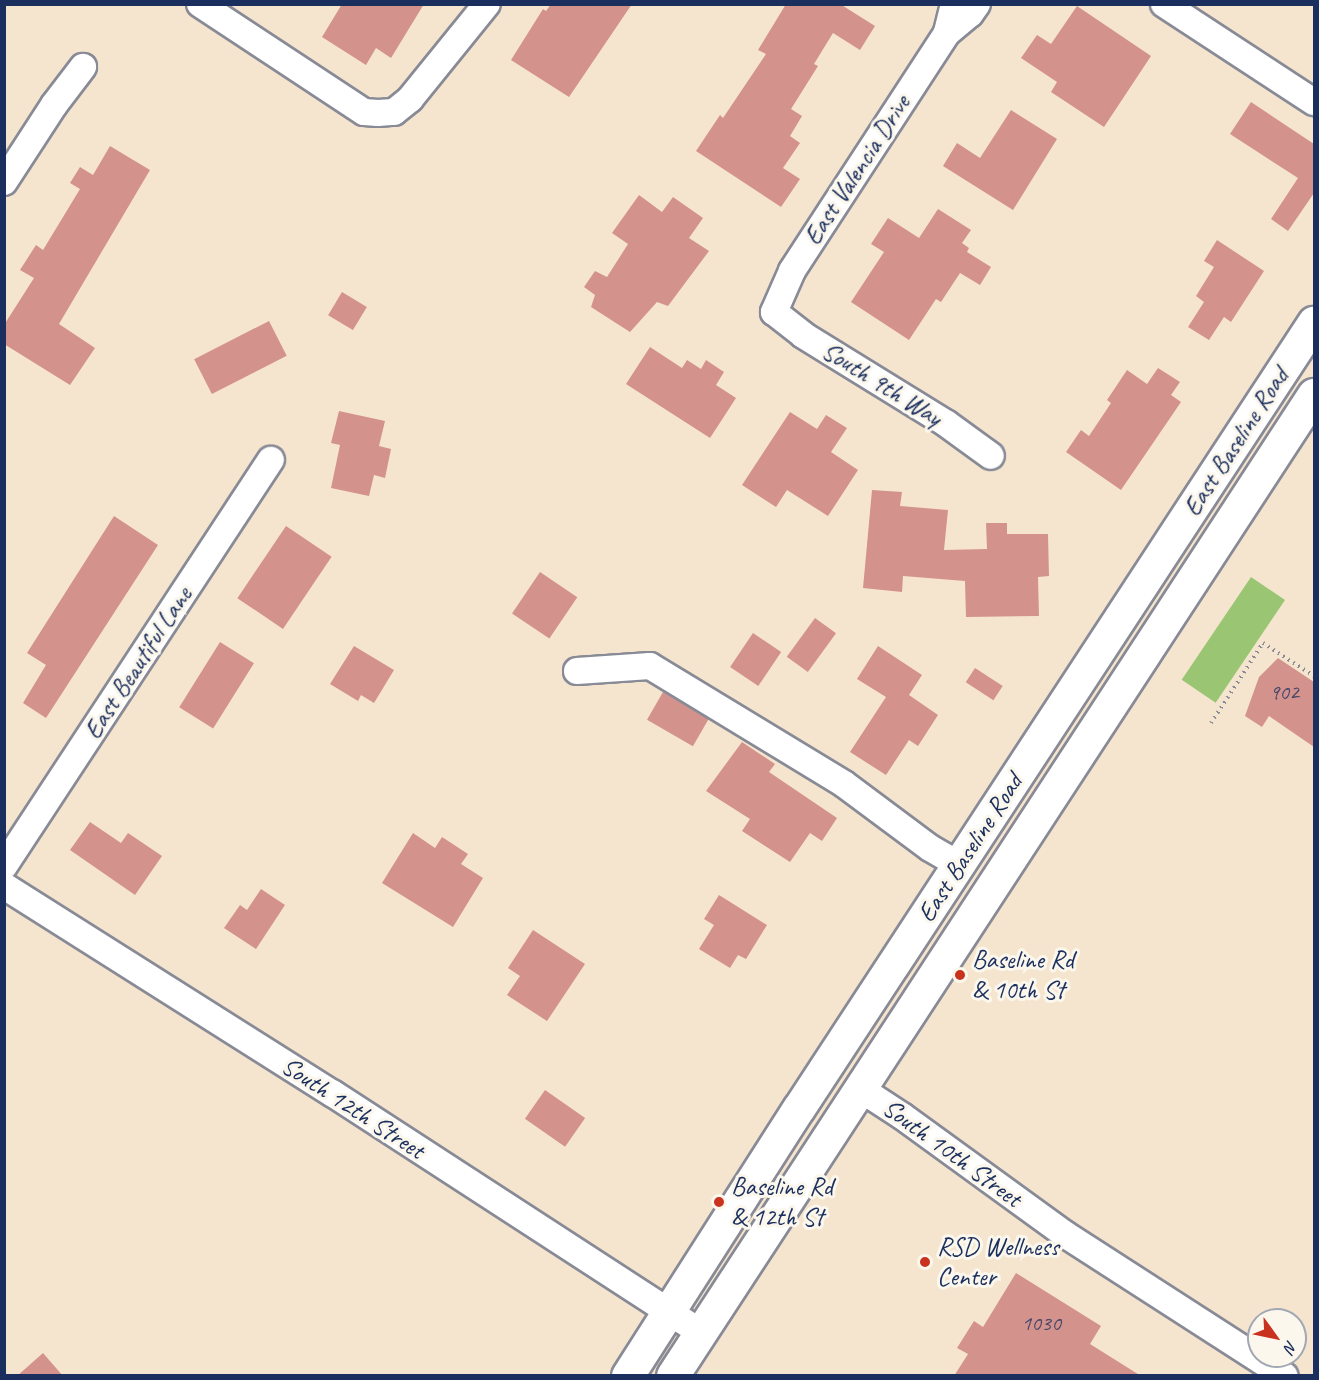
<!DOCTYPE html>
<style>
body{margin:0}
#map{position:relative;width:1319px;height:1380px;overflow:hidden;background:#f5e5ce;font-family:Caveat,sans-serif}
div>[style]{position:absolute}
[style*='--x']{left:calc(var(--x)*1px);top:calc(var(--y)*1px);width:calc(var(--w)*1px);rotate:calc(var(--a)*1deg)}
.green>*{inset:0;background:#9ac674;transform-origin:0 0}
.building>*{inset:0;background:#d4928d;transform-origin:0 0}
.path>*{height:4px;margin-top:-2px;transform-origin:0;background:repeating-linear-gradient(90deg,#888a96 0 1.5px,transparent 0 6px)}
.roads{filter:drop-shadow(2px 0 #888a96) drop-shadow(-2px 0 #888a96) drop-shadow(0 2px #888a96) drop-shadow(0 -2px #888a96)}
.minor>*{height:26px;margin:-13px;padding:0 13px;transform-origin:13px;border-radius:13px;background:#fff}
.major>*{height:32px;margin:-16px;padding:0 16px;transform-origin:16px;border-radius:16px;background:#fff}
.dots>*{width:16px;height:16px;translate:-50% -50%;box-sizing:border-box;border:3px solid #fbf7ec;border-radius:50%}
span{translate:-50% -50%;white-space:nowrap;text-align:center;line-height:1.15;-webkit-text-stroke:6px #fbf7ec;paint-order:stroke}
.number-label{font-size:22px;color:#49486a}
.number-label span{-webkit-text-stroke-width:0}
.street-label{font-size:26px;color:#1b2f5e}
.poi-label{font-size:26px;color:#1b2f5e}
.left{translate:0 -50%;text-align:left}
.frame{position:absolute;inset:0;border:6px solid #1b2f5e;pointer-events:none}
.north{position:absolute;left:1247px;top:1308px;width:60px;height:60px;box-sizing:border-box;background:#fbf7ec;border:2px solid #a1a7b3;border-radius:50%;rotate:123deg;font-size:16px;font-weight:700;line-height:24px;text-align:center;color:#1b2f5e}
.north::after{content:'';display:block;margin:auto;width:21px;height:27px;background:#c8321e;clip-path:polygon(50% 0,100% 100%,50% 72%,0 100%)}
</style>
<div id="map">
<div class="green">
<div style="left:1251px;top:577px;width:41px;height:124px;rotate:34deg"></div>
</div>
<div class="building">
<div style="clip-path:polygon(342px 4px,424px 4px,391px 58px,376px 48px,366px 65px,322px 37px)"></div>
<div style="clip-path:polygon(551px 4px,632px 4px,569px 97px,511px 60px,543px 9px,546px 11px)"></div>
<div style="clip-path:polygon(786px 4px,840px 4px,875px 26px,860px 50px,833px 33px,814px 64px,818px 66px,791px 109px,802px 116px,790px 136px,800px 143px,783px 168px,800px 179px,781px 207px,696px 151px,720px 115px,723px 118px,766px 54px,758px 50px)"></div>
<div style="clip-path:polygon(1077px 6px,1151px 56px,1104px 127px,1051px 92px,1057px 82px,1021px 58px,1037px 35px,1051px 44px)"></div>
<div style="clip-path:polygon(1251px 102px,1314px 144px,1314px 193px,1288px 231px,1271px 219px,1298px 178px,1230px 134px)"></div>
<div style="clip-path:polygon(1011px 110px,1057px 139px,1013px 210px,943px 166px,957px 143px,980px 158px)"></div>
<div style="clip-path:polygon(110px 146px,150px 170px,59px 324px,95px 348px,70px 385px,4px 344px,4px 325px,34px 278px,20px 270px,36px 245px,43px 250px,80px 189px,70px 183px,80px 167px,93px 175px)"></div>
<div style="clip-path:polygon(639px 195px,662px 212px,673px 197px,703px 218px,689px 238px,709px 251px,668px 306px,657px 302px,630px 332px,591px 307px,595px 295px,584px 287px,595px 271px,607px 277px,628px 244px,612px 233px)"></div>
<div style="clip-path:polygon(938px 209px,971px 230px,962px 243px,969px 248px,967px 252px,991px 267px,980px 285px,960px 273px,941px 302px,936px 299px,909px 340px,851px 302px,884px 252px,871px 244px,888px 218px,919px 238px)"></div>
<div style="clip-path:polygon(1217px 240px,1264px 271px,1231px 322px,1224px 317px,1209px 340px,1188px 327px,1204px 302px,1196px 296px,1214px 267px,1204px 261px)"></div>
<div style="left:342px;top:292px;width:29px;height:27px;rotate:31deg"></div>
<div style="left:269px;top:321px;width:39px;height:84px;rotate:63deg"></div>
<div style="clip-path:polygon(650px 347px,682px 368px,687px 360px,701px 369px,706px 360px,724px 372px,716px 385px,736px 398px,710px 438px,626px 384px)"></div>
<div style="clip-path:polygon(1158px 368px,1180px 382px,1171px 395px,1181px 402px,1121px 490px,1066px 452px,1081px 430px,1089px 436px,1111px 403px,1107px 400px,1127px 370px,1147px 384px)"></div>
<div style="clip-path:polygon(339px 411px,385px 421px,379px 446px,391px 449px,385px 478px,374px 475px,369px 496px,331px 488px,340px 445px,331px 443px)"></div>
<div style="clip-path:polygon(790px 412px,817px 429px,826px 415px,847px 428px,831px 452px,858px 470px,828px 516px,787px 490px,776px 507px,742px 485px)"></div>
<div style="clip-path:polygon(872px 490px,902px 492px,900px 506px,948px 510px,944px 550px,987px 549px,986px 523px,1007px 523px,1007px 534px,1048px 534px,1049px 576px,1038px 577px,1039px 616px,966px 617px,965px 581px,903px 576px,902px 592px,863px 588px)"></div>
<div style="clip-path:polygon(114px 516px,158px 545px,46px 718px,23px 703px,46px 665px,27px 653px)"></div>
<div style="left:286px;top:526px;width:55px;height:87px;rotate:34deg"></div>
<div style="left:540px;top:572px;width:45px;height:50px;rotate:34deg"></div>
<div style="left:815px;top:618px;width:26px;height:48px;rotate:36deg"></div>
<div style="left:753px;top:633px;width:34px;height:41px;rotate:34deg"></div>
<div style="left:220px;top:642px;width:40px;height:77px;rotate:32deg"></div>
<div style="clip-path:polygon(354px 646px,394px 670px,374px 703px,361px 695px,358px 701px,330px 684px)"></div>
<div style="clip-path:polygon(878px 646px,922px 675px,909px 695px,938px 715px,918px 746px,909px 740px,886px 775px,850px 752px,886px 697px,857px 679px)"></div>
<div style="clip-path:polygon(1278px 658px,1314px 682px,1314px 747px,1269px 716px,1262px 727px,1245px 716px,1259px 677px)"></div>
<div style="left:975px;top:668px;width:33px;height:17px;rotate:33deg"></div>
<div style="left:663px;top:692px;width:53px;height:32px;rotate:30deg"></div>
<div style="clip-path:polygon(742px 742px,775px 764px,769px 772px,837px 818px,822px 841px,810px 833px,790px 862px,742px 831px,750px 819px,706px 791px)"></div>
<div style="clip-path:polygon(90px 822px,121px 843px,128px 833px,162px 856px,135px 895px,70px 850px)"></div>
<div style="clip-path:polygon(413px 833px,435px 848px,442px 837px,468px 854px,461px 864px,483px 878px,453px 927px,382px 883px)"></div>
<div style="clip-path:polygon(261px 889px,285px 905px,256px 949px,224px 928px,240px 905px,247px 910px)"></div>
<div style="clip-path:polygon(719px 895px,767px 925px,746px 959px,738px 955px,730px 968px,699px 949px,714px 925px,704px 919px)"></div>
<div style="clip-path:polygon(533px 930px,585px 964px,547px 1021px,507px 995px,520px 976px,508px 968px)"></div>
<div style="left:545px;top:1090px;width:49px;height:35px;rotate:35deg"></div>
<div style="clip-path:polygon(1016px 1273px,1101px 1326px,1090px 1344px,1141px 1376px,954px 1376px,968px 1354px,957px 1348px,974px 1321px,983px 1327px)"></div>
<div style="clip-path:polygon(43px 1353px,63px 1376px,17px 1376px)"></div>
</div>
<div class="path">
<div style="--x:1211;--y:723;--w:95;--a:-57"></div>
<div style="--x:1263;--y:643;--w:61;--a:32.9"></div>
</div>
<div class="roads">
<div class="minor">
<div style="--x:200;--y:4;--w:196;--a:33.4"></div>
<div style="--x:364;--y:112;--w:14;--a:4"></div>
<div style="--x:378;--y:113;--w:16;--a:-4"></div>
<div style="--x:394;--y:112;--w:21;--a:-39"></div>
<div style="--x:410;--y:99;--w:122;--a:-51"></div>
<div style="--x:954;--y:4;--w:30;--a:104"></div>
<div style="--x:947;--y:33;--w:284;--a:123.1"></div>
<div style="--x:792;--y:271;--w:45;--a:113.7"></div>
<div style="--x:774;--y:312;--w:37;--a:38"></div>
<div style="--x:803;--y:335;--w:169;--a:31.7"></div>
<div style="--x:947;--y:424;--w:54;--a:36"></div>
<div style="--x:1164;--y:4;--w:179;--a:33.2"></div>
<div style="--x:947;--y:33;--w:30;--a:-40"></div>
<div style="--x:970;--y:14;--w:12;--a:-55"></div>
<div style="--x:4;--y:182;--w:92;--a:-57"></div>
<div style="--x:54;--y:105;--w:48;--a:-52.7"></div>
<div style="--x:577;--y:671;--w:73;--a:-3.9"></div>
<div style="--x:650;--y:666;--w:227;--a:31.3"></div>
<div style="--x:844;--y:784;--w:107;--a:36.7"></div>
<div style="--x:930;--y:848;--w:34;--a:30"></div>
<div style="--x:4;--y:866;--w:486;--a:-56.7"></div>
<div style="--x:4;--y:886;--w:388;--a:32.3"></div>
<div style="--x:332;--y:1093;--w:440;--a:33"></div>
<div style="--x:859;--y:1088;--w:51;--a:33.1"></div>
<div style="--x:902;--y:1116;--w:203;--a:36"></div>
<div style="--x:1066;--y:1235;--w:260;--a:32.8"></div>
</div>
<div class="major">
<div style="--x:628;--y:1376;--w:317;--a:-57.4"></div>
<div style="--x:799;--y:1109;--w:940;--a:-56.77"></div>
<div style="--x:673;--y:1376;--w:1172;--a:-56.84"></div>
</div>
</div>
<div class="dots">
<div style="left:960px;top:975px;background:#c8321e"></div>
<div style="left:719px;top:1202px;background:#c8321e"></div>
<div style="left:925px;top:1262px;background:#c8321e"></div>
</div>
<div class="number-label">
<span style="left:1284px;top:693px">902</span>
<span style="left:1041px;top:1324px">1030</span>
</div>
<div class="street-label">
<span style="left:857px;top:170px;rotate:-57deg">East Valencia Drive</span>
<span style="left:882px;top:384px;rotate:32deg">South 9th Way</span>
<span style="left:1236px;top:442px;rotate:-57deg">East Baseline Road</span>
<span style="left:138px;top:663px;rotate:-57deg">East Beautiful Lane</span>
<span style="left:970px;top:848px;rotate:-57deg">East Baseline Road</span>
<span style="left:353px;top:1108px;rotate:33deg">South 12th Street</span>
<span style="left:952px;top:1153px;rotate:36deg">South 10th Street</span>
</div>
<div class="poi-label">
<span class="left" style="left:972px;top:975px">Baseline Rd<br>&amp; 10th St</span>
<span class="left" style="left:731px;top:1202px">Baseline Rd<br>&amp; 12th St</span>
<span class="left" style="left:937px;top:1262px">RSD Wellness<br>Center</span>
</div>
<div class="frame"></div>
<div class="north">N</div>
</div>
